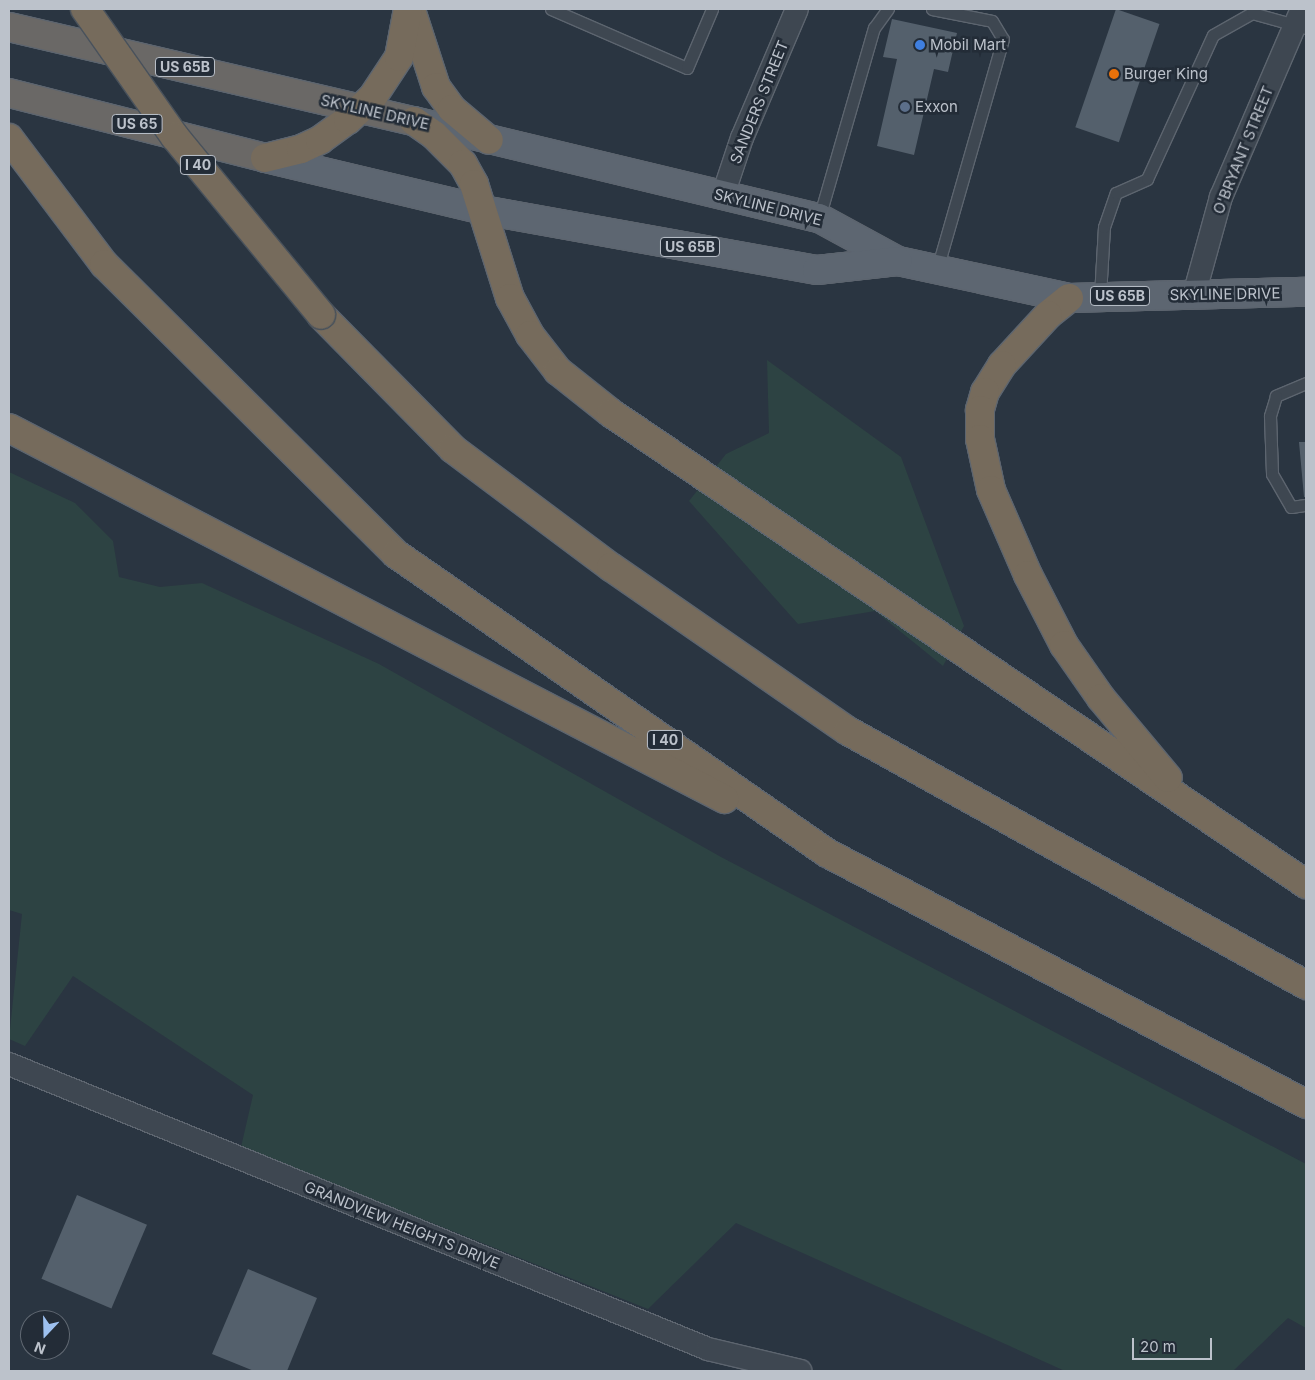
<!DOCTYPE html>
<style>
body{margin:0}
#map{position:relative;width:1315px;height:1380px;overflow:hidden;background:#2a3541;font-family:Inter,sans-serif}
div>[style]{position:absolute}
[style*='--x']{left:calc(var(--x)*1px);top:calc(var(--y)*1px);width:calc(var(--w)*1px);rotate:calc(var(--a)*1deg)}
.green>*{inset:0;background:#2d4343}
.building>*{inset:0;background:#54606c;transform-origin:0 0}
.roads{filter:drop-shadow(1px 0 #5d656f) drop-shadow(-1px 0 #5d656f) drop-shadow(0 1px #5d656f) drop-shadow(0 -1px #5d656f)}
.service>*{height:11px;margin:-5.5px;padding:0 5.5px;transform-origin:5.5px;border-radius:5.5px;background:#3e4751}
.minor>*{height:22px;margin:-11px;padding:0 11px;transform-origin:11px;border-radius:11px;background:#3e4751}
.primary>*{height:28px;margin:-14px;padding:0 14px;transform-origin:14px;border-radius:14px;background:#5d6671}
.trunk>*{height:28px;margin:-14px;padding:0 14px;transform-origin:14px;border-radius:14px;background:#6a6866}
.motorway>*{height:28px;margin:-14px;padding:0 14px;transform-origin:14px;border-radius:14px;background:#766b5c}
.bridges{filter:drop-shadow(1px 0 #49525c) drop-shadow(-1px 0 #49525c) drop-shadow(0 1px #49525c) drop-shadow(0 -1px #49525c)}
.motorway-bridge>*{height:28px;margin:-14px;padding:0 14px;transform-origin:14px;border-radius:14px;background:#766b5c}
.dots>*{width:14px;height:14px;translate:-50% -50%;box-sizing:border-box;border:2px solid #232c37;border-radius:50%}
span{translate:-50% -50%;white-space:nowrap;text-align:center;line-height:1.15;-webkit-text-stroke:5px #232c37;paint-order:stroke}
.shield-label span{padding:1px 4px;background:#232c37;border:1px solid;border-radius:4px;-webkit-text-stroke-width:0}
.shield-label{font-size:14px;color:#bcc2cb;font-weight:700}
.poi-label{font-size:15px;color:#bcc2cb}
.left{translate:0 -50%;text-align:left}
.street-label{font-size:15px;color:#bcc2cb}
.frame{position:absolute;inset:0;border:10px solid #bcc2cb;pointer-events:none}
.north{position:absolute;left:20px;top:1310px;width:50px;height:50px;box-sizing:border-box;background:#232c37;border:1px solid #606872;border-radius:50%;rotate:201deg;font-size:14px;font-weight:700;line-height:20px;text-align:center;color:#bcc2cb}
.north::after{content:'';display:block;margin:auto;width:18px;height:22px;background:#9dc0ef;clip-path:polygon(50% 0,100% 100%,50% 72%,0 100%)}
.scale{position:absolute;left:1132px;top:1338px;width:80px;height:22px;box-sizing:border-box;border:2px solid #bcc2cb;border-top:0;padding-left:6px;font-size:15px;line-height:18px;white-space:nowrap;color:#bcc2cb;-webkit-text-stroke:4px #232c37;paint-order:stroke}
</style>
<div id="map">
<div class="green">
<div style="clip-path:polygon(767px 360px,901px 457px,964px 626px,943px 666px,875px 611px,798px 624px,689px 501px,726px 454px,769px 433px)"></div>
<div style="clip-path:polygon(9px 472px,75px 503px,113px 541px,119px 577px,160px 587px,202px 583px,379px 664px,721px 857px,1306px 1164px,1306px 1328px,1288px 1318px,1233px 1371px,1065px 1371px,736px 1223px,648px 1309px,241px 1147px,253px 1095px,73px 976px,25px 1046px,9px 1039px,22px 914px,9px 910px)"></div>
</div>
<div class="building">
<div style="left:1116px;top:9px;width:46px;height:125px;rotate:19deg"></div>
<div style="clip-path:polygon(892px 19px,957px 33px,948px 72px,934px 69px,914px 155px,877px 146px,897px 59px,883px 57px)"></div>
<div style="clip-path:polygon(1299px 442px,1306px 442px,1306px 497px,1304px 497px)"></div>
<div style="left:77px;top:1195px;width:76px;height:91px;rotate:23deg"></div>
<div style="clip-path:polygon(248px 1269px,317px 1298px,287px 1371px,254px 1371px,212px 1354px)"></div>
</div>
<div class="roads">
<div class="service">
<div style="--x:551;--y:9;--w:148;--a:23.5"></div>
<div style="--x:687;--y:68;--w:64;--a:-67"></div>
<div style="--x:932;--y:9;--w:61;--a:11.3"></div>
<div style="--x:992;--y:21;--w:21;--a:59"></div>
<div style="--x:1003;--y:39;--w:239;--a:106"></div>
<div style="--x:819;--y:218;--w:198;--a:-73.9"></div>
<div style="--x:874;--y:28;--w:24;--a:-54"></div>
<div style="--x:1100;--y:296;--w:69;--a:-86.7"></div>
<div style="--x:1104;--y:227;--w:36;--a:-71"></div>
<div style="--x:1116;--y:193;--w:34;--a:-24"></div>
<div style="--x:1147;--y:179;--w:158;--a:-65.4"></div>
<div style="--x:1213;--y:35;--w:45;--a:-29.4"></div>
<div style="--x:1252;--y:13;--w:56;--a:15.5"></div>
<div style="--x:1306;--y:383;--w:33;--a:157"></div>
<div style="--x:1276;--y:396;--w:21;--a:107"></div>
<div style="--x:1270;--y:416;--w:58;--a:88"></div>
<div style="--x:1272;--y:474;--w:38;--a:60"></div>
<div style="--x:1291;--y:507;--w:15;--a:-8"></div>
</div>
<div class="minor">
<div style="--x:723;--y:195;--w:60;--a:-71.6"></div>
<div style="--x:742;--y:138;--w:140;--a:-66.9"></div>
<div style="--x:1194;--y:295;--w:102;--a:-74.6"></div>
<div style="--x:1221;--y:197;--w:205;--a:-66.7"></div>
<div style="--x:9;--y:1064;--w:755;--a:22.18"></div>
<div style="--x:708;--y:1349;--w:95;--a:13.4"></div>
</div>
<div class="primary">
<div style="--x:414;--y:121;--w:416;--a:13.5"></div>
<div style="--x:819;--y:218;--w:90;--a:28.6"></div>
<div style="--x:898;--y:261;--w:175;--a:12.2"></div>
<div style="--x:1069;--y:298;--w:237;--a:-1.5"></div>
<div style="--x:265;--y:158;--w:224;--a:13.4"></div>
<div style="--x:483;--y:210;--w:339;--a:10.2"></div>
<div style="--x:817;--y:270;--w:81;--a:-6.3"></div>
</div>
<div class="trunk">
<div style="--x:9;--y:27;--w:416;--a:13.1"></div>
<div style="--x:9;--y:93;--w:264;--a:14.2"></div>
</div>
<div class="motorway">
<div style="--x:411;--y:10;--w:81;--a:72"></div>
<div style="--x:436;--y:87;--w:27;--a:54"></div>
<div style="--x:452;--y:109;--w:48;--a:40"></div>
<div style="--x:414;--y:121;--w:24;--a:35"></div>
<div style="--x:434;--y:135;--w:41;--a:45"></div>
<div style="--x:463;--y:164;--w:23;--a:61"></div>
<div style="--x:474;--y:184;--w:120;--a:72.5"></div>
<div style="--x:510;--y:298;--w:42;--a:61.6"></div>
<div style="--x:530;--y:335;--w:46;--a:52.1"></div>
<div style="--x:558;--y:371;--w:68;--a:38.4"></div>
<div style="--x:611;--y:413;--w:840;--a:34.13"></div>
<div style="--x:9;--y:138;--w:158;--a:53"></div>
<div style="--x:104;--y:264;--w:412;--a:44.8"></div>
<div style="--x:396;--y:554;--w:525;--a:34.75"></div>
<div style="--x:827;--y:853;--w:541;--a:27.65"></div>
<div style="--x:265;--y:158;--w:37;--a:-14"></div>
<div style="--x:301;--y:149;--w:21;--a:-25"></div>
<div style="--x:320;--y:140;--w:34;--a:-36"></div>
<div style="--x:348;--y:120;--w:33;--a:-43"></div>
<div style="--x:372;--y:98;--w:49;--a:-56.6"></div>
<div style="--x:399;--y:57;--w:49;--a:-79.4"></div>
<div style="--x:1069;--y:298;--w:27;--a:141"></div>
<div style="--x:1048;--y:315;--w:68;--a:132.6"></div>
<div style="--x:1002;--y:365;--w:32;--a:122"></div>
<div style="--x:985;--y:392;--w:19;--a:106"></div>
<div style="--x:980;--y:410;--w:29;--a:90"></div>
<div style="--x:980;--y:439;--w:52;--a:77.8"></div>
<div style="--x:991;--y:490;--w:93;--a:66.5"></div>
<div style="--x:1028;--y:575;--w:79;--a:62.8"></div>
<div style="--x:1064;--y:645;--w:65;--a:55.1"></div>
<div style="--x:1101;--y:698;--w:104;--a:50.1"></div>
<div style="--x:321;--y:315;--w:188;--a:45.4"></div>
<div style="--x:453;--y:449;--w:197;--a:36.8"></div>
<div style="--x:611;--y:567;--w:288;--a:34.7"></div>
<div style="--x:848;--y:731;--w:524;--a:29.01"></div>
<div style="--x:9;--y:428;--w:806;--a:27.42"></div>
</div>
</div>
<div class="bridges">
<div class="motorway-bridge">
<div style="--x:85;--y:9;--w:156;--a:54.9"></div>
<div style="--x:175;--y:137;--w:230;--a:50.6"></div>
</div>
</div>
<div class="dots">
<div style="left:920px;top:45px;background:#3f7fe0"></div>
<div style="left:1114px;top:74px;background:#e8710a"></div>
<div style="left:905px;top:107px;background:#5c6f8a"></div>
</div>
<div class="shield-label">
<span style="left:185px;top:67px">US 65B</span>
<span style="left:137px;top:124px">US 65</span>
<span style="left:198px;top:165px">I 40</span>
<span style="left:690px;top:247px">US 65B</span>
<span style="left:1120px;top:296px">US 65B</span>
<span style="left:665px;top:740px">I 40</span>
</div>
<div class="poi-label">
<span class="left" style="left:930px;top:45px">Mobil Mart</span>
<span class="left" style="left:1124px;top:74px">Burger King</span>
<span class="left" style="left:915px;top:107px">Exxon</span>
</div>
<div class="street-label">
<span style="left:759px;top:102px;rotate:-68deg">SANDERS STREET</span>
<span style="left:375px;top:112px;rotate:13deg">SKYLINE DRIVE</span>
<span style="left:1243px;top:150px;rotate:-68deg">O'BRYANT STREET</span>
<span style="left:768px;top:207px;rotate:14deg">SKYLINE DRIVE</span>
<span style="left:1225px;top:294px;rotate:-1deg">SKYLINE DRIVE</span>
<span style="left:402px;top:1225px;rotate:22deg">GRANDVIEW HEIGHTS DRIVE</span>
</div>
<div class="frame"></div>
<div class="north">N</div>
<div class="scale">20 m</div>
</div>
